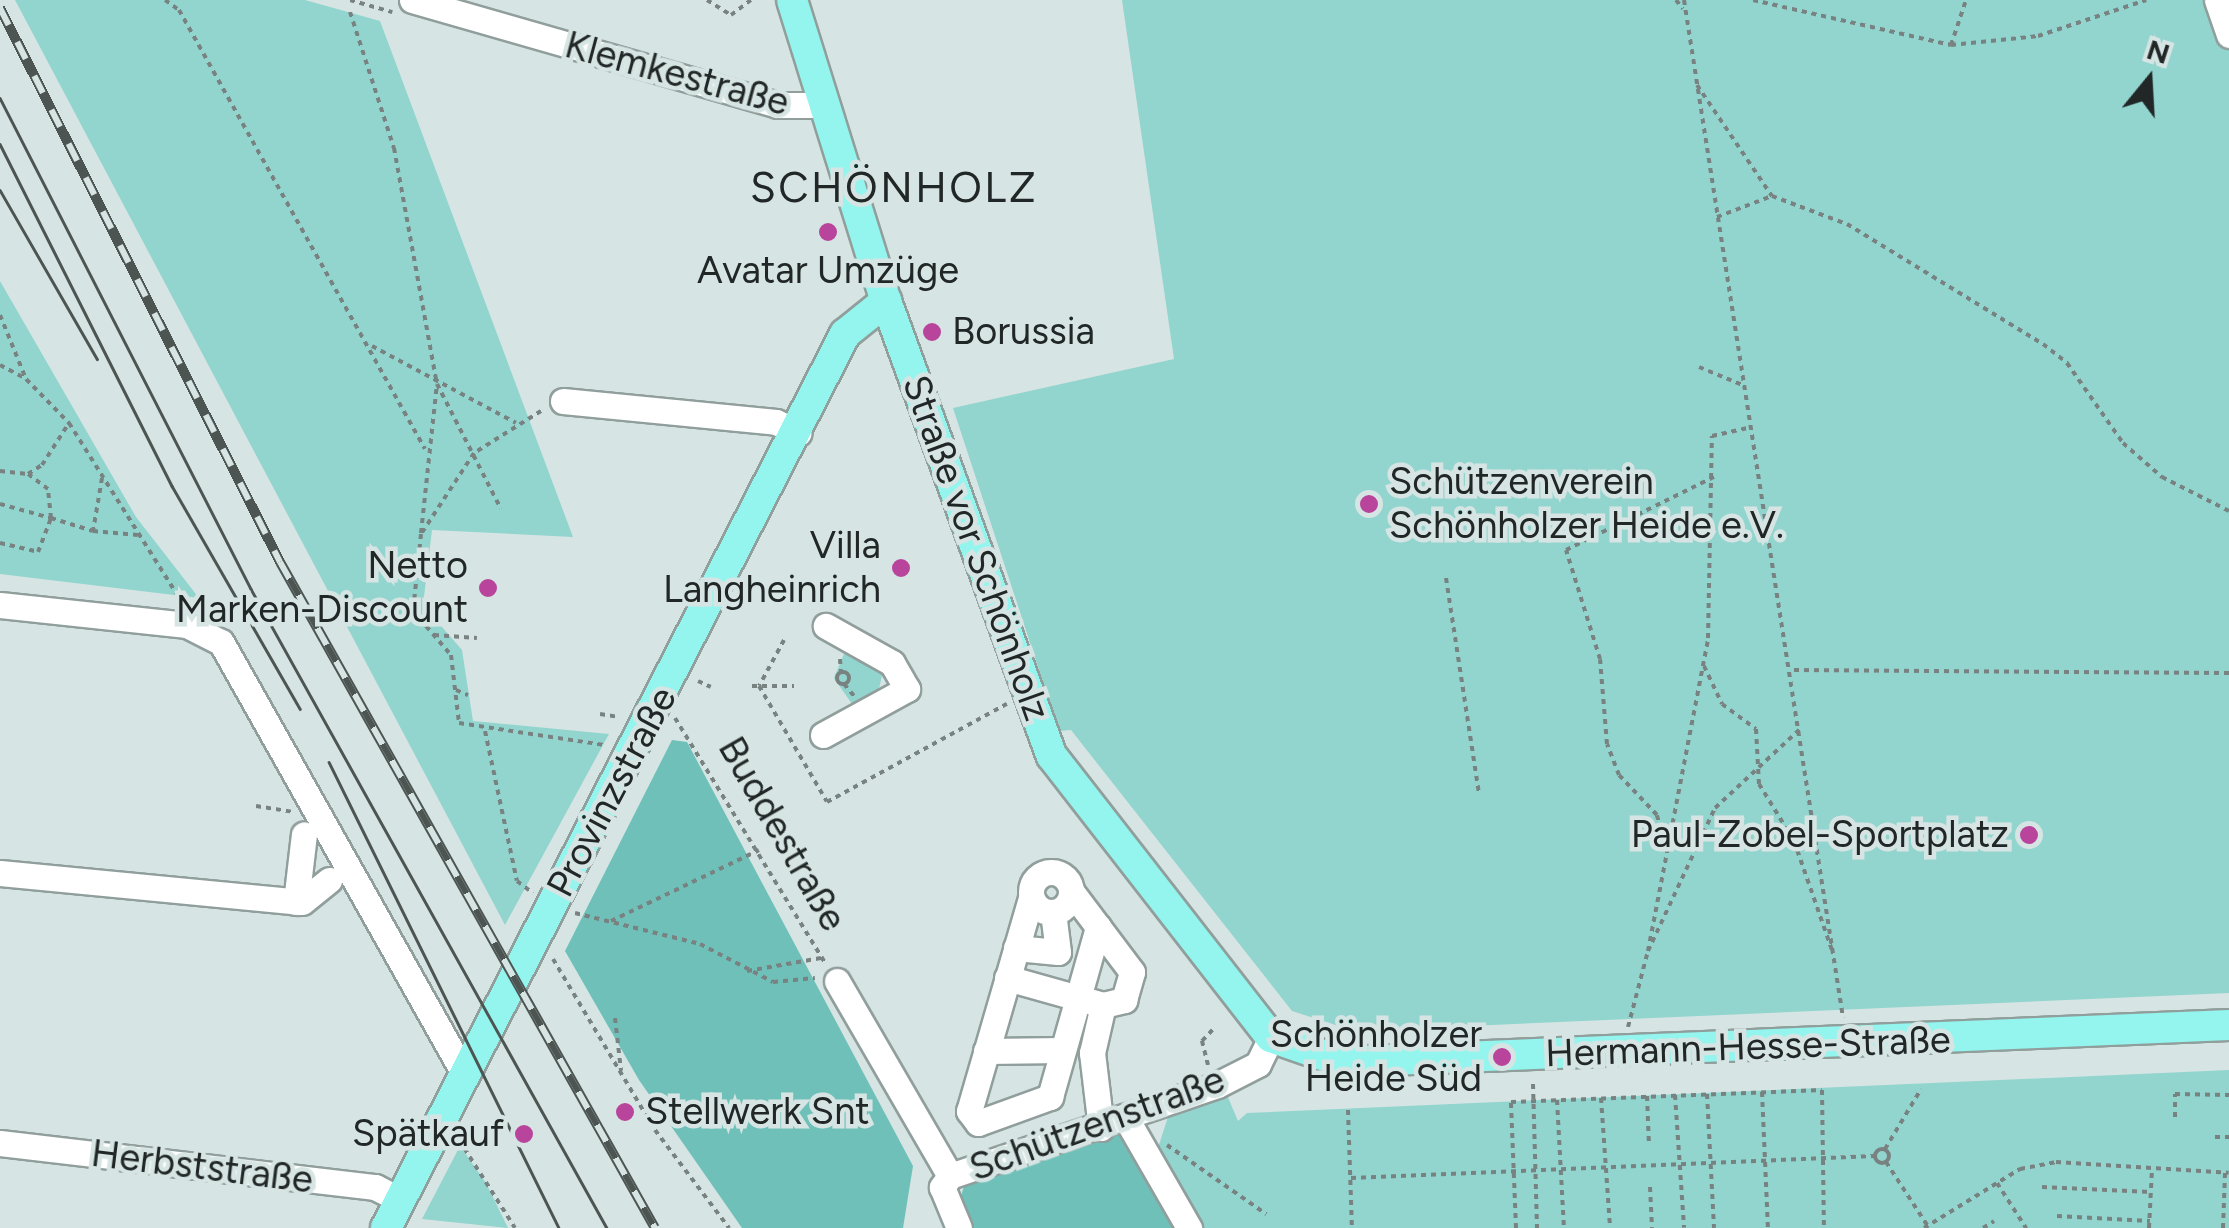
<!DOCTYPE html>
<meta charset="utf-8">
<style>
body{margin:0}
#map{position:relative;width:2229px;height:1228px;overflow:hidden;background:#d6e5e3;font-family:Figtree,sans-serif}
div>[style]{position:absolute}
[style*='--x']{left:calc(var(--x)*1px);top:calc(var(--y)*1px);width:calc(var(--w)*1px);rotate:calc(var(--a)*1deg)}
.green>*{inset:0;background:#92d4ce}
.forest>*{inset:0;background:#6ec0b9}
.path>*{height:4px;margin-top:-2px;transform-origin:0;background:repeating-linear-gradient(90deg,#788281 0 5px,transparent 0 10px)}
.path>.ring{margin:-2px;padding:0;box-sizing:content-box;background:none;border:4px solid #788281;border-radius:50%}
.roads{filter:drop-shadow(2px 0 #909e9c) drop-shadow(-2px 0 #909e9c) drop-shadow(0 2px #909e9c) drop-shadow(0 -2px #909e9c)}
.minor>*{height:25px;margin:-12.5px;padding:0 12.5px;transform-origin:12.5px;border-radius:12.5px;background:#fff}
.minor>.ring{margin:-12.5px;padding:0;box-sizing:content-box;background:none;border:25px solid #fff;border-radius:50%}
.major>*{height:30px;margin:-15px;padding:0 15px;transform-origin:15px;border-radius:15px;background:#93f5ee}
.tram>*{height:2.5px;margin:-1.25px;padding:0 1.25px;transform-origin:1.25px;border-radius:1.25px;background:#4d5553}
.rail>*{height:10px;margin-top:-5px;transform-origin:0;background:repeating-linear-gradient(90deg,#d6e5e3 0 19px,#4d5553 0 38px);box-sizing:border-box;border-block:2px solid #4d5553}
.dots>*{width:28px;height:28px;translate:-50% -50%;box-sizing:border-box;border:5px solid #d6e5e3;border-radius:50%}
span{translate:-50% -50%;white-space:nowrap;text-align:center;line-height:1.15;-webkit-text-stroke:9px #d6e5e3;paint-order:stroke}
.street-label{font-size:38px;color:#212726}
.poi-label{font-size:38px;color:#212726}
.left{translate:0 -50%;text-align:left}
.right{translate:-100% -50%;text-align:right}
.quarter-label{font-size:42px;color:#212726;letter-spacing:2.5px}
.north{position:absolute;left:2099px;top:30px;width:100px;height:100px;-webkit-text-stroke:8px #d6e5e3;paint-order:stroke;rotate:18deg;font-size:28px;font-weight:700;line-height:40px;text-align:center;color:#212726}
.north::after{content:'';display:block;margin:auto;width:35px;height:45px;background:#212726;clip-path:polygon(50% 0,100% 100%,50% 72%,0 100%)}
</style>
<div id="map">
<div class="green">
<div style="clip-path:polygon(15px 0,305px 0,380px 21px,573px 537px,432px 530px,423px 605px,462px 650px,473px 721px,609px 734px,505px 925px)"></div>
<div style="clip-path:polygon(1122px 0,2229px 0,2229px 993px,1354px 1031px,1292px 1011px,1071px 730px,1059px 731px,953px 408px,1174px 359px)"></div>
<div style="clip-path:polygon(0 281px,136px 517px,199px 598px,0 574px)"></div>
<div style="clip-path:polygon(846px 649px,883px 671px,878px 693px,854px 707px,834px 678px)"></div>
<div style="clip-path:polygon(2229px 1070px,2229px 1228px,1198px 1228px,1157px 1151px,1168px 1117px,1227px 1095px,1238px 1121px,1247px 1113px)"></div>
<div style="clip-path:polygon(460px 1146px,486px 1183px,508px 1228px,422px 1219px)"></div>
</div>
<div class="forest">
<div style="clip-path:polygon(672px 740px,687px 742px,913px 1166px,903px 1228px,742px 1228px,639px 1080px,565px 951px)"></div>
<div style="clip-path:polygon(1115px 1128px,1132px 1140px,1184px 1228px,965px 1228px,957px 1210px,966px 1179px)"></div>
</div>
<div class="path">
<div style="--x:165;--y:0;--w:17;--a:36"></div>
<div style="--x:179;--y:10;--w:503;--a:60.74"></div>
<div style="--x:350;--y:0;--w:44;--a:15.9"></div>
<div style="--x:707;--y:0;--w:28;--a:32"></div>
<div style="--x:731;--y:15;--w:25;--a:-37"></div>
<div style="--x:1676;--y:0;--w:11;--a:52"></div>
<div style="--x:1684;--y:0;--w:1030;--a:81.12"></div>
<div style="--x:1753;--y:0;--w:203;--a:12.8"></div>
<div style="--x:1951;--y:45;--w:87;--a:-5.9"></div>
<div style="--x:2038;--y:36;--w:114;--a:-18.4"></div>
<div style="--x:350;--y:12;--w:143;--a:72.1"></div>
<div style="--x:394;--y:148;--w:240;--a:79.7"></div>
<div style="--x:437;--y:384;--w:140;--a:62.9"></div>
<div style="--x:1951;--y:45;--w:47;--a:-71.6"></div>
<div style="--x:1697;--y:85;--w:134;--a:56"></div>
<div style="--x:1772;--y:196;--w:80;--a:20.5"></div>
<div style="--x:1847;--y:224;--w:230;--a:31.5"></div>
<div style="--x:2043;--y:344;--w:31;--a:38"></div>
<div style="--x:2067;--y:363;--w:98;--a:55"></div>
<div style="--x:2123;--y:443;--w:52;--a:41.1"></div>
<div style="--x:2162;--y:477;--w:75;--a:26.9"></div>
<div style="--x:1717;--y:217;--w:59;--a:-20.9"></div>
<div style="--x:0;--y:315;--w:69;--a:67.9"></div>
<div style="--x:26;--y:379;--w:62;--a:45.7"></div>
<div style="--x:69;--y:423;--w:207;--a:57.8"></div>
<div style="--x:372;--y:346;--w:163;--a:28.1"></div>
<div style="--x:0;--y:365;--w:30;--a:28"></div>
<div style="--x:1699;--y:367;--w:50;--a:22.4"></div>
<div style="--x:541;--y:411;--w:79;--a:147.9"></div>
<div style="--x:474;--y:453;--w:97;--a:123.2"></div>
<div style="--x:421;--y:534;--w:77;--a:95.9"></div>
<div style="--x:413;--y:611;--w:58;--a:49.2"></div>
<div style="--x:451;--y:655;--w:68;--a:83.3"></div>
<div style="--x:459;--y:723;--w:148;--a:8.6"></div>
<div style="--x:0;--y:471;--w:28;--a:6"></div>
<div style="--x:28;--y:474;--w:17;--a:-33"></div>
<div style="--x:42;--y:465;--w:50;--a:-57.3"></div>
<div style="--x:102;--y:478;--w:54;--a:99.6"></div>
<div style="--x:93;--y:531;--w:45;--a:5.1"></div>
<div style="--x:0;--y:504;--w:53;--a:15.4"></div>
<div style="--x:51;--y:518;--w:29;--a:-96"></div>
<div style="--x:48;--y:489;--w:25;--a:-143"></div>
<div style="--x:51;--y:518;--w:44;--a:17.2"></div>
<div style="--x:421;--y:533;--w:150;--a:-83.9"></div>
<div style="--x:0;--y:543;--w:39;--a:13"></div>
<div style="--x:38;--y:552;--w:36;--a:-69"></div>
<div style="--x:1446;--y:578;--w:218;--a:81.3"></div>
<div style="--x:434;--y:635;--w:43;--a:4"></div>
<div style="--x:784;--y:640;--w:52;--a:118.5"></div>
<div style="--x:759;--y:686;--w:134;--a:59.6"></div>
<div style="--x:827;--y:802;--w:205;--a:-28.6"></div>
<div style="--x:840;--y:659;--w:13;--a:86"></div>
<div style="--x:1704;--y:666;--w:42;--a:64.7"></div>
<div style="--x:1722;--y:704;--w:42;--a:36.3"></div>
<div style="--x:1756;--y:729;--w:55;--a:86.9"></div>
<div style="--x:1759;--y:784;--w:67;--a:58.4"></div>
<div style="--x:1794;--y:841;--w:115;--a:70.8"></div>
<div style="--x:1794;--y:670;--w:435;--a:0.4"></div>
<div class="ring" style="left:837px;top:672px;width:8px;height:8px"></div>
<div style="--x:698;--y:681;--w:14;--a:25"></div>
<div style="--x:844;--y:684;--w:16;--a:50"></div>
<div style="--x:752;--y:686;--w:42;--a:0"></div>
<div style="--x:456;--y:690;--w:13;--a:23"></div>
<div style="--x:600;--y:714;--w:20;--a:9"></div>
<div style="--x:675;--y:718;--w:289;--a:58.5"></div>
<div style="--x:485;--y:731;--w:153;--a:78"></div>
<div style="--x:517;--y:881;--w:20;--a:37"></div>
<div style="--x:256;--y:806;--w:36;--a:9"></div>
<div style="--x:1666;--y:849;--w:35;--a:-105"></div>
<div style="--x:1657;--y:815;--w:55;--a:-133.5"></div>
<div style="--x:1619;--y:775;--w:33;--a:-111"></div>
<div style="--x:1607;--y:744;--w:85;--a:-94.7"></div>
<div style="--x:1600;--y:659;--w:114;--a:-107.3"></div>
<div style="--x:1566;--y:550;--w:167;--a:-26.3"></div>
<div style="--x:575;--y:913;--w:129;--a:13.9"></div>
<div style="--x:700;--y:944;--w:82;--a:27.5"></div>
<div style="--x:773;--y:982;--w:42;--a:-5.4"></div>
<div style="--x:611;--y:921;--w:164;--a:-25.6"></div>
<div style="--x:1648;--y:951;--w:319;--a:-79.1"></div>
<div style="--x:1708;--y:638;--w:202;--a:-88.9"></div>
<div style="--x:1712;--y:436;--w:41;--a:-12.7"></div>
<div style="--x:553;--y:959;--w:199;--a:59.2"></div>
<div style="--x:655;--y:1130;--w:123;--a:52.9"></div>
<div style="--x:747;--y:971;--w:75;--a:-10"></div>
<div style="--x:615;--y:1018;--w:53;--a:83.5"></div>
<div style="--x:1628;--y:1027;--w:79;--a:-75.3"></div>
<div style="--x:1648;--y:951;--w:158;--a:-64.9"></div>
<div style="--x:1715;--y:808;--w:117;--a:-42.9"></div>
<div style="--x:1208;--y:1065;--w:25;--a:-104"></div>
<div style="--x:1202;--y:1041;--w:16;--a:-47"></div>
<div style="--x:1533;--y:1084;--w:144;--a:88.4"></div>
<div style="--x:1762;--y:1092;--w:136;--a:87.5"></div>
<div style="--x:1707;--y:1094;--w:134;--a:87"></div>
<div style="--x:1675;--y:1095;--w:133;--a:86.1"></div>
<div style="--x:1647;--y:1096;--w:49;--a:87.7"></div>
<div style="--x:1601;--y:1098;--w:130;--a:86"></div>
<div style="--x:1557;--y:1100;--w:128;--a:86.9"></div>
<div style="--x:1348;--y:1110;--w:118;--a:88.1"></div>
<div style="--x:2175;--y:1117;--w:23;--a:-90"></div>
<div style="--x:2175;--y:1094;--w:54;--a:1.1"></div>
<div style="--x:2215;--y:1137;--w:14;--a:0"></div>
<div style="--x:459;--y:1140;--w:104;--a:57.5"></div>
<div style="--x:1167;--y:1145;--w:121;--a:34.9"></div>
<div class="ring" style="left:1875px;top:1149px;width:10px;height:10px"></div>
<div style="--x:1885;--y:1149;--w:70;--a:-59"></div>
<div style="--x:1886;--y:1162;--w:79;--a:56.9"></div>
<div style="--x:1351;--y:1178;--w:524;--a:-2.4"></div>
<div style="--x:1997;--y:1183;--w:54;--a:57.2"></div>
<div style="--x:1650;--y:1187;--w:41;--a:87.2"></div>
<div style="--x:2042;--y:1187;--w:109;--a:2.6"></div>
<div style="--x:2057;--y:1216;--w:93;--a:3.1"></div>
<div style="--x:1516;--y:1228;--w:126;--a:-92.3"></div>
<div style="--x:1511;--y:1102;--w:311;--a:-2.2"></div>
<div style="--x:1822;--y:1090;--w:138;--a:89.2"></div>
<div style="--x:1924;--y:1228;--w:113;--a:-31.6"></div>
<div style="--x:2020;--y:1169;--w:37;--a:-11"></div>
<div style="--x:2056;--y:1162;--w:173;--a:3.6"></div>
<div style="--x:1983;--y:1228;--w:13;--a:-32"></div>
<div style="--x:2149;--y:1228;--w:60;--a:-87.1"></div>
<div style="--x:2223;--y:1228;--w:55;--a:-87.9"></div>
</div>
<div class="roads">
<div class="minor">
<div style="--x:412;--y:0;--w:380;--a:16"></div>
<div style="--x:777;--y:105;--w:49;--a:0"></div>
<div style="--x:2217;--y:0;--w:37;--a:71"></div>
<div style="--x:563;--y:401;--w:214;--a:5.6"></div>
<div style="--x:776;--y:422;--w:25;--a:26"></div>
<div style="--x:0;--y:605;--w:188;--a:6.1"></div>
<div style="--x:187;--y:625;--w:38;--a:27"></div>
<div style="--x:221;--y:642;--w:497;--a:60.6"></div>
<div style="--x:823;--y:735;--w:96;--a:-28.7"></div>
<div style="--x:907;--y:689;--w:30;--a:-120"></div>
<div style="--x:892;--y:663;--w:76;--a:-150.7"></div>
<div class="ring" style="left:1031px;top:872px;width:15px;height:15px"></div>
<div style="--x:0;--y:873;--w:303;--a:5.5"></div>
<div style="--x:302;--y:902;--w:35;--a:-39"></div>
<div style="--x:1031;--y:898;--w:222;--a:106.2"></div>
<div style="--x:969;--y:1111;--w:15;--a:53"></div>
<div style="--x:978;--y:1123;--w:77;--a:-19.9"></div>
<div style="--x:1050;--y:1097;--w:177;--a:-74.2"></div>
<div style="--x:296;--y:902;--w:68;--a:-83.3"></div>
<div style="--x:1016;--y:948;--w:42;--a:5.4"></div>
<div style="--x:1058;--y:952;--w:40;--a:-97.1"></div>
<div style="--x:1007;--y:978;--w:100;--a:15.7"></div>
<div style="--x:1103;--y:1005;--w:22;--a:-13"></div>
<div style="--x:1124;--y:1000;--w:29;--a:-74"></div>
<div style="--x:1132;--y:972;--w:101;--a:-127"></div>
<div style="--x:837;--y:981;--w:225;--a:59.9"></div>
<div style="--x:950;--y:1176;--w:282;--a:-18.8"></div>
<div style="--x:1217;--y:1085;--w:46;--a:-27.1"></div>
<div style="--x:1258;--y:1064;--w:30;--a:-64"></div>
<div style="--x:986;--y:1051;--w:76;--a:-0.8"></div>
<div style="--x:1127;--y:1120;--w:125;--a:60.1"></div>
<div style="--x:1101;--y:1128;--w:76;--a:-96.8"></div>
<div style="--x:1092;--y:1053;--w:49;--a:-77.1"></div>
<div style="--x:0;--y:1143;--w:378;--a:6.7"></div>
<div style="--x:375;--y:1187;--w:29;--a:27"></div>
<div style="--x:950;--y:1176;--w:14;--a:126"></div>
<div style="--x:942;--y:1187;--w:44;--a:67.5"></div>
</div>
<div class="major">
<div style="--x:792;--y:0;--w:315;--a:72.7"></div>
<div style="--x:886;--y:301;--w:484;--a:70"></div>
<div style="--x:1052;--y:756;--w:356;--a:52.1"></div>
<div style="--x:1271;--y:1037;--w:75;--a:19.4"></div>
<div style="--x:1342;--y:1062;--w:888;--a:-2.39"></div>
<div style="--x:386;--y:1228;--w:1005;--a:-62.82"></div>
<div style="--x:845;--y:334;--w:53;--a:-38.8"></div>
</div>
</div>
<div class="tram">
<div style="--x:0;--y:98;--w:551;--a:62.92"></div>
<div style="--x:251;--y:589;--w:731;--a:60.88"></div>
<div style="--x:0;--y:144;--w:383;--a:63.3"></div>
<div style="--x:172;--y:486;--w:257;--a:60.1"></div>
<div style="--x:0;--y:190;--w:195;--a:60.1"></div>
<div style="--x:329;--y:762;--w:520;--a:63.73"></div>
</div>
<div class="rail">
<div style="--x:0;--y:8;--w:621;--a:63.19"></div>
<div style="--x:280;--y:562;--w:764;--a:60.62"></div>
</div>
<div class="dots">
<div style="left:828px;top:232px;background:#b8449c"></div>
<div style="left:932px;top:332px;background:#b8449c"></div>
<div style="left:1369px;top:504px;background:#b8449c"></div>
<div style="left:901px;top:568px;background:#b8449c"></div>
<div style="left:488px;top:588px;background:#b8449c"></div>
<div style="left:2029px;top:835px;background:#b8449c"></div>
<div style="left:1502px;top:1057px;background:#b8449c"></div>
<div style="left:625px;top:1112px;background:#b8449c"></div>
<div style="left:524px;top:1134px;background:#b8449c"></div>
</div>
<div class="street-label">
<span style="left:677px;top:74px;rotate:15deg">Klemkestraße</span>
<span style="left:976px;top:548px;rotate:70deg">Straße vor Schönholz</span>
<span style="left:612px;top:792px;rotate:-62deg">Provinzstraße</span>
<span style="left:782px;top:834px;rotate:60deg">Buddestraße</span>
<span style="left:1748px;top:1047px;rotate:-2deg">Hermann-Hesse-Straße</span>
<span style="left:1097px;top:1124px;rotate:-20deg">Schützenstraße</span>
<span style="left:202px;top:1167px;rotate:7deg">Herbststraße</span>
</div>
<div class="poi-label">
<span style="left:828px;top:271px">Avatar Umzüge</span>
<span class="left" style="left:952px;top:332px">Borussia</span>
<span class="left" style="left:1389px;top:504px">Schützenverein<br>Schönholzer Heide e.V.</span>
<span class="right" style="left:881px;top:568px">Villa<br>Langheinrich</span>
<span class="right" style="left:468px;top:588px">Netto<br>Marken-Discount</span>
<span class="right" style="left:2009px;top:835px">Paul-Zobel-Sportplatz</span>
<span class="right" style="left:1482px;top:1057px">Schönholzer<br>Heide Süd</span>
<span class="left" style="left:645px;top:1112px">Stellwerk Snt</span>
<span class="right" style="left:504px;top:1134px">Spätkauf</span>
</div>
<div class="quarter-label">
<span style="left:894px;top:188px">SCHÖNHOLZ</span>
</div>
<div class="north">N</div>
</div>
